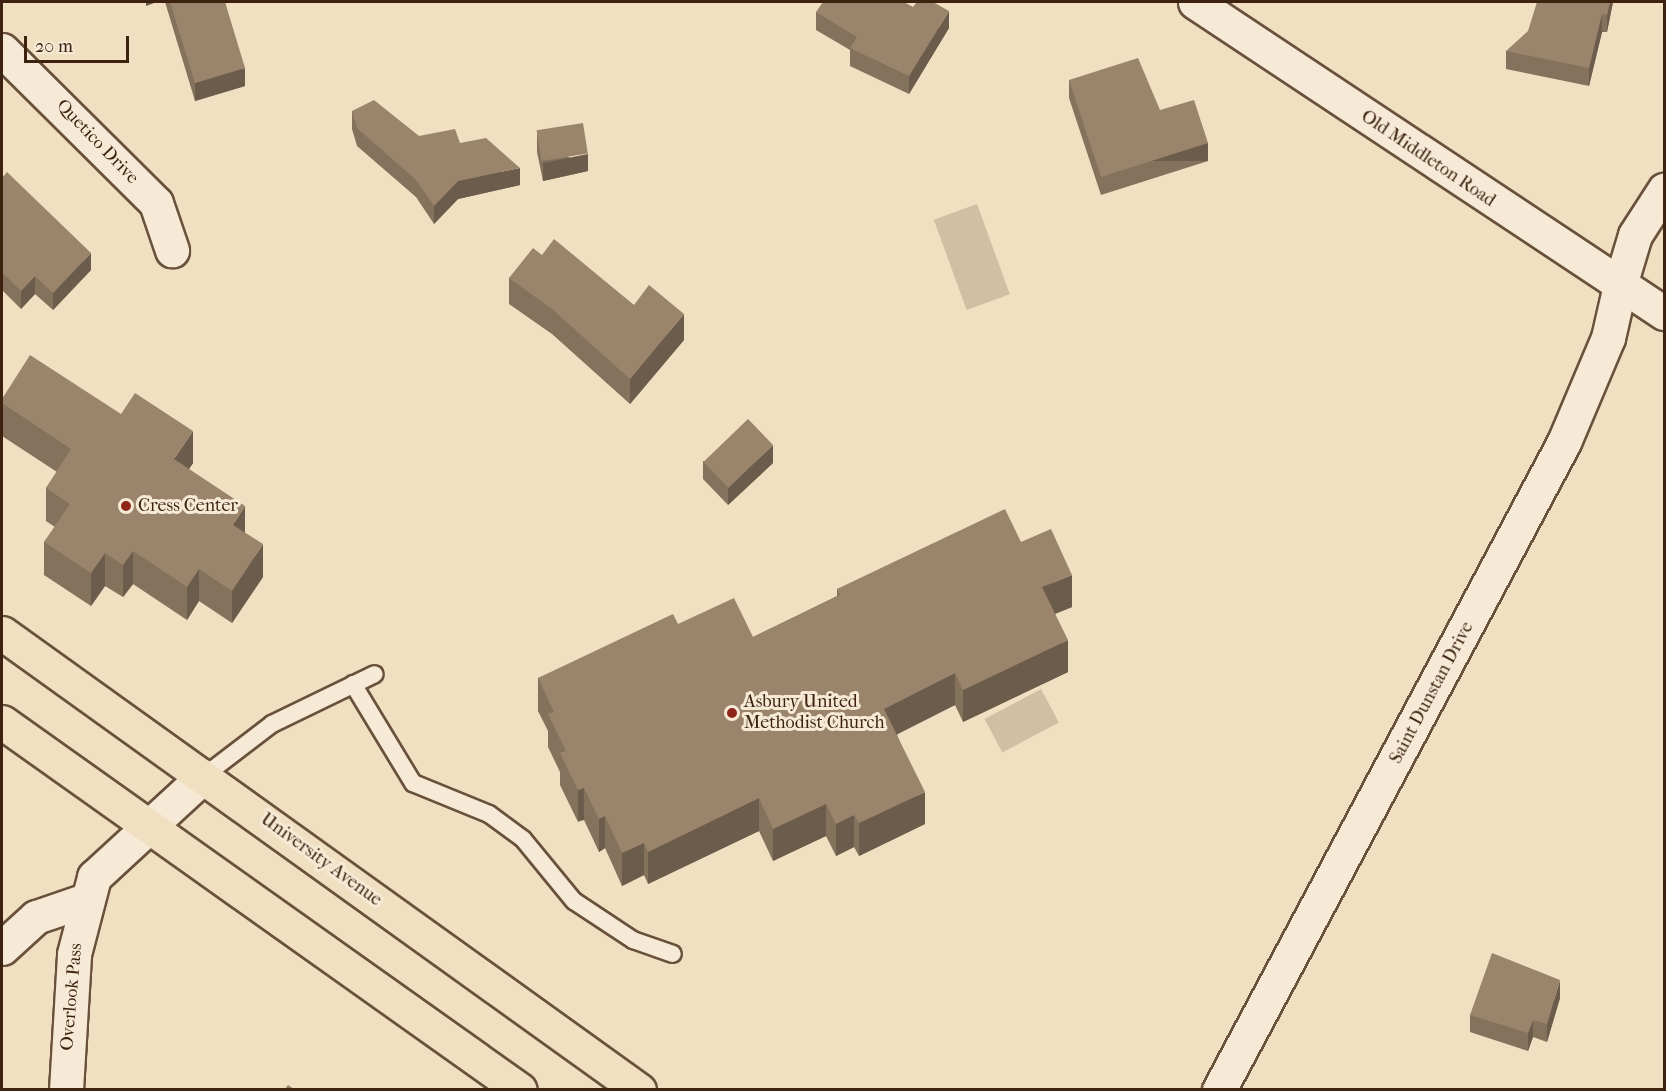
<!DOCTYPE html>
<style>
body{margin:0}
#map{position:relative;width:1666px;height:1091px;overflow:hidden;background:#f1dfc1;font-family:"IM FELL French Canon",serif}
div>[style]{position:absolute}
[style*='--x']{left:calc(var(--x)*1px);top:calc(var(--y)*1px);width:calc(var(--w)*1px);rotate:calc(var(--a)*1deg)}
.green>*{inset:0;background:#d2bfa3;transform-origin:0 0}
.roads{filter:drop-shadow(2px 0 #6a513c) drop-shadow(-2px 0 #6a513c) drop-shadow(0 2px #6a513c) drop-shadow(0 -2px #6a513c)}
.lane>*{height:16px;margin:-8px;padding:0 8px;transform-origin:8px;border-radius:8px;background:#f6ead7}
.street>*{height:33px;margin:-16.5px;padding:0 16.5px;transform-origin:16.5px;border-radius:16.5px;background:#f6ead7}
.secondary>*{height:33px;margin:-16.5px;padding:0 16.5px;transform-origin:16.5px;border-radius:16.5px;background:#f6ead7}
.primary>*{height:33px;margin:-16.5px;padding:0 16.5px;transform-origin:16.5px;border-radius:16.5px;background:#f1dfc1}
.wall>*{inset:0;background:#85725d}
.shaded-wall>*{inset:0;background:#6c5c4c;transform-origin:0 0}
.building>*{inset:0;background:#9b846c;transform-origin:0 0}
.dots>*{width:16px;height:16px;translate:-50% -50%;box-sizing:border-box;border:3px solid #f6ead7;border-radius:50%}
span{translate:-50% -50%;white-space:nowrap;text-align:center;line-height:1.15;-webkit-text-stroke:6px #f6ead7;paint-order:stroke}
.street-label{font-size:18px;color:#3d2210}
.poi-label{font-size:18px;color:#3d2210}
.left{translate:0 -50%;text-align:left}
.frame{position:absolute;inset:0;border:3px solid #3d2210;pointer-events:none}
.scale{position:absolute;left:24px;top:36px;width:105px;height:27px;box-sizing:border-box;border:3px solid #3d2210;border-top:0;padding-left:8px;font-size:18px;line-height:21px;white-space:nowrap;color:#3d2210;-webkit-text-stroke:4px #f6ead7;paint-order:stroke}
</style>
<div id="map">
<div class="green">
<div style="left:977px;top:204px;width:96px;height:46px;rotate:70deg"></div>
<div style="left:1041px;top:689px;width:38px;height:64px;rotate:62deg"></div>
</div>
<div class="roads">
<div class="lane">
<div style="--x:353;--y:684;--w:116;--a:58.8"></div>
<div style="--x:413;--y:783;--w:82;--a:22.2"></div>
<div style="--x:489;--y:814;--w:42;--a:36.3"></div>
<div style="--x:523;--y:839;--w:80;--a:50.6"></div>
<div style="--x:574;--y:901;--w:71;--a:33.5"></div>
<div style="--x:633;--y:940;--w:42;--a:19.3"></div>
<div style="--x:204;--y:776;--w:86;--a:-37.4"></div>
<div style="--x:272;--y:724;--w:114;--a:-25.9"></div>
</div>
<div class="street">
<div style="--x:2;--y:50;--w:217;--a:44.8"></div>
<div style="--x:156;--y:203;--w:50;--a:71.2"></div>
<div style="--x:2;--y:948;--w:46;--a:-42.4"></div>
<div style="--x:36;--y:917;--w:53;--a:-18.8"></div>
<div style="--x:66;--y:1090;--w:136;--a:-86.6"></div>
<div style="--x:74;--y:954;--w:80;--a:-75.4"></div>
<div style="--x:94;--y:877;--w:149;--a:-42.6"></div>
<div style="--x:1219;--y:1090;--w:734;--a:-61.97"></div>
<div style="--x:1564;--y:442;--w:113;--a:-67.1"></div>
<div style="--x:1608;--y:338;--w:54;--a:-77.2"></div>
</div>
<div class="secondary">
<div style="--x:1195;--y:2;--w:563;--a:33.55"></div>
<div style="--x:1620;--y:285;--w:52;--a:-73.3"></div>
<div style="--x:1635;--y:235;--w:54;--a:-57.2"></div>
</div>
<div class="primary">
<div style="--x:2;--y:633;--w:784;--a:35.66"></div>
<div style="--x:2;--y:722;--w:635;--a:35.39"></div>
</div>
</div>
<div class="wall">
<div style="clip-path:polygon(165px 2px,225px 2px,245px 86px,195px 101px)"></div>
<div style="clip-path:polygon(1613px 2px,1607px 32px,1602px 32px,1589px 86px,1506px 69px,1506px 51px)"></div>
<div style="clip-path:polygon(816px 12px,949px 28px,909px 94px,850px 66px,850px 50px,816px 30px)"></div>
<div style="clip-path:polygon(1069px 80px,1160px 110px,1208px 161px,1101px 195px,1069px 98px)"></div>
<div style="clip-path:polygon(352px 111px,419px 136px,460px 143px,520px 185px,458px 199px,434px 224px,416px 197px,357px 146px,352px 129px)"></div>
<div style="clip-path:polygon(537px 134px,588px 171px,543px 181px,537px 152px)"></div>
<div style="clip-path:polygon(2px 178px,91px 270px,53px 310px,35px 294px,21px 309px,2px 290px)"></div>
<div style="clip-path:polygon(542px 255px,634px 305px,684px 340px,630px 404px,552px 334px,509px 304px,509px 278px)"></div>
<div style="clip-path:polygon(2px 399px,193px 463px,189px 469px,245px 533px,263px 577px,232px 623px,199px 601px,187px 620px,133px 584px,123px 597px,105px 586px,91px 606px,44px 575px,44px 542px,55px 527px,46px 521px,46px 488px,57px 472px,2px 436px)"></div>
<div style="clip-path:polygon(703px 461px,773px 463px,728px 505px,703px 479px)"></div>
<div style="clip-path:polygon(1021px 542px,1072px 607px,1055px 614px,1068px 672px,963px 722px,955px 705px,897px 734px,925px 824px,859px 856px,854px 847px,836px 856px,826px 836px,773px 861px,759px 831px,648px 884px,644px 875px,622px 886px,605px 848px,599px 852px,584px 820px,578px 822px,560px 785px,560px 772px,548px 747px,548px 731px,538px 711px,538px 678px,678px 624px,753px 637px,837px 596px,837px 589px)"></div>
<div style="clip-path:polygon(1560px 998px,1547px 1042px,1533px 1037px,1528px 1051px,1470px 1032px,1470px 1015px)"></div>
</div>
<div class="shaded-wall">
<div style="clip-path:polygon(146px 2px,157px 2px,146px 6px)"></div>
<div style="clip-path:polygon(1610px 2px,1613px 2px,1607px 32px,1607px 15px)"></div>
<div style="clip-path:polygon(949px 11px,949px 28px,909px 94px,909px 76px)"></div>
<div style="clip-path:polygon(1602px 14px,1602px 32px,1589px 86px,1589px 68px)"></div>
<div style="clip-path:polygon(245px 68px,245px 86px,195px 101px,195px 83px)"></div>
<div style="left:1208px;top:143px;width:18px;height:112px;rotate:90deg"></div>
<div style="clip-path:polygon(588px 154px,588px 171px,543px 181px,543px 163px)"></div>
<div style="clip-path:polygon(520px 168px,520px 185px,458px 199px,434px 224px,434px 206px,458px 181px)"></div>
<div style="clip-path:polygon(91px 253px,91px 270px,53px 310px,53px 293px)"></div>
<div style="clip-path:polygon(35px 276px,35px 294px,21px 309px,21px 291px)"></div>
<div style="clip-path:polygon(684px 314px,684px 340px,630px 404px,630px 379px)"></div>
<div style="clip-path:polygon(193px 431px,193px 463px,174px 491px,174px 459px)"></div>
<div style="clip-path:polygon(773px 445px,773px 463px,728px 505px,728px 488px)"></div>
<div style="clip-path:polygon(245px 506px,245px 539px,233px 525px)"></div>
<div style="clip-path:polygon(263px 544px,263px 577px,232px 623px,232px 591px)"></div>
<div style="clip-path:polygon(133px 551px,133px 584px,123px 597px,123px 565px)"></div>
<div style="clip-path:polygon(105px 553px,105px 586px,91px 606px,91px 573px)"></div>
<div style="clip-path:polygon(199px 569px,199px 601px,187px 620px,187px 587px)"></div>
<div style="clip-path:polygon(1072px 575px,1072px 607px,1042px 619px,1042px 587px)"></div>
<div style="clip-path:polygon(1068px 640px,1068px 672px,963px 722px,963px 690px)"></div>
<div style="clip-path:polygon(955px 673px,955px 705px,884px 741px,884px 709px)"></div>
<div style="left:584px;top:788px;width:32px;height:6px;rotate:90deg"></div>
<div style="clip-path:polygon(925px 792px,925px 824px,859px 856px,859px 823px)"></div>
<div style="clip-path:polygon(759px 798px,759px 831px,648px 884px,648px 852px)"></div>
<div style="clip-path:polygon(826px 804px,826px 836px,773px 861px,773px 829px)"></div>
<div style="clip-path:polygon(854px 815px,854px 847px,836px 856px,836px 824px)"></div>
<div style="clip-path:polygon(605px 816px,605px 848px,599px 852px,599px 819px)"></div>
<div style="clip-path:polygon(644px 843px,644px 875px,622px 886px,622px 853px)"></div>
<div style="clip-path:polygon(1560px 980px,1560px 998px,1547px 1042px,1547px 1024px)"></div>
<div style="clip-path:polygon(1533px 1020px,1533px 1037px,1528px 1051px,1528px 1033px)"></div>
</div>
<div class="building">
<div style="clip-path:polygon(170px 2px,225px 2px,245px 68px,195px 83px)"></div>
<div style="clip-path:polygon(823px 2px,904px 2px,913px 7px,917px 2px,933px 2px,949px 11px,909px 76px,850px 48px,857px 37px,816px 12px)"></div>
<div style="clip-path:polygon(1537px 2px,1610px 2px,1607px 15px,1602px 14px,1589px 68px,1506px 51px,1528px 31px)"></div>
<div style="clip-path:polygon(1138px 58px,1160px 110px,1194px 100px,1208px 143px,1101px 177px,1069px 80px)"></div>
<div style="clip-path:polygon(374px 100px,419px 136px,455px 129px,460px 143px,486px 138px,520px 168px,458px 181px,434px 206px,416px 180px,357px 128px,352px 111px)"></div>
<div style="left:583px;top:123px;width:31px;height:47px;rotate:81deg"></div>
<div style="clip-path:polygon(7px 172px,91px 253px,53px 293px,35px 276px,21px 291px,2px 272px,2px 178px)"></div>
<div style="clip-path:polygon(554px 239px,634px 305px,649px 285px,684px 314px,630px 379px,552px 309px,509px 278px,533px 248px,542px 255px)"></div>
<div style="clip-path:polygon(30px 355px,121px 414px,135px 393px,193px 431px,174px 459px,245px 506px,233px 525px,263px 544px,232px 591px,199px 569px,187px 587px,133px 551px,123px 565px,105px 553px,91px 573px,44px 542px,70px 504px,46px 488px,71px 449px,2px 403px,2px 399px)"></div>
<div style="left:748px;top:419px;width:36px;height:62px;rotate:46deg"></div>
<div style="clip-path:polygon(1005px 509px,1021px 542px,1051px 529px,1072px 575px,1042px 587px,1068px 640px,963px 690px,955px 673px,884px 709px,925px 792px,859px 823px,854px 815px,836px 824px,826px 804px,773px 829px,759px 798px,648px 852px,644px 843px,622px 853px,605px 816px,599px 819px,584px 788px,578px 790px,560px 753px,566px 751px,548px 714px,554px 712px,538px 678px,673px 614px,678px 624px,734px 598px,753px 637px,840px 595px,837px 589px)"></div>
<div style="clip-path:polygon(1492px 953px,1560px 980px,1547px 1024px,1533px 1020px,1528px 1033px,1470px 1015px)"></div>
<div style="clip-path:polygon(288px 1085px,294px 1089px,285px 1089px)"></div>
</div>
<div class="dots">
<div style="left:126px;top:506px;background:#8f2418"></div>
<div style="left:732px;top:713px;background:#8f2418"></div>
</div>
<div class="street-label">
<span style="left:97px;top:142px;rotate:46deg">Quetico Drive</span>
<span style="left:1428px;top:159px;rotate:34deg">Old Middleton Road</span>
<span style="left:1432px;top:693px;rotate:-62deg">Saint Dunstan Drive</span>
<span style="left:321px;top:860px;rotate:36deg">University Avenue</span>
<span style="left:72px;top:997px;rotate:-85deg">Overlook Pass</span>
</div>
<div class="poi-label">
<span class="left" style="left:138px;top:506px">Cress Center</span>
<span class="left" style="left:744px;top:713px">Asbury United<br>Methodist Church</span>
</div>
<div class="frame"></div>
<div class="scale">20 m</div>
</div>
